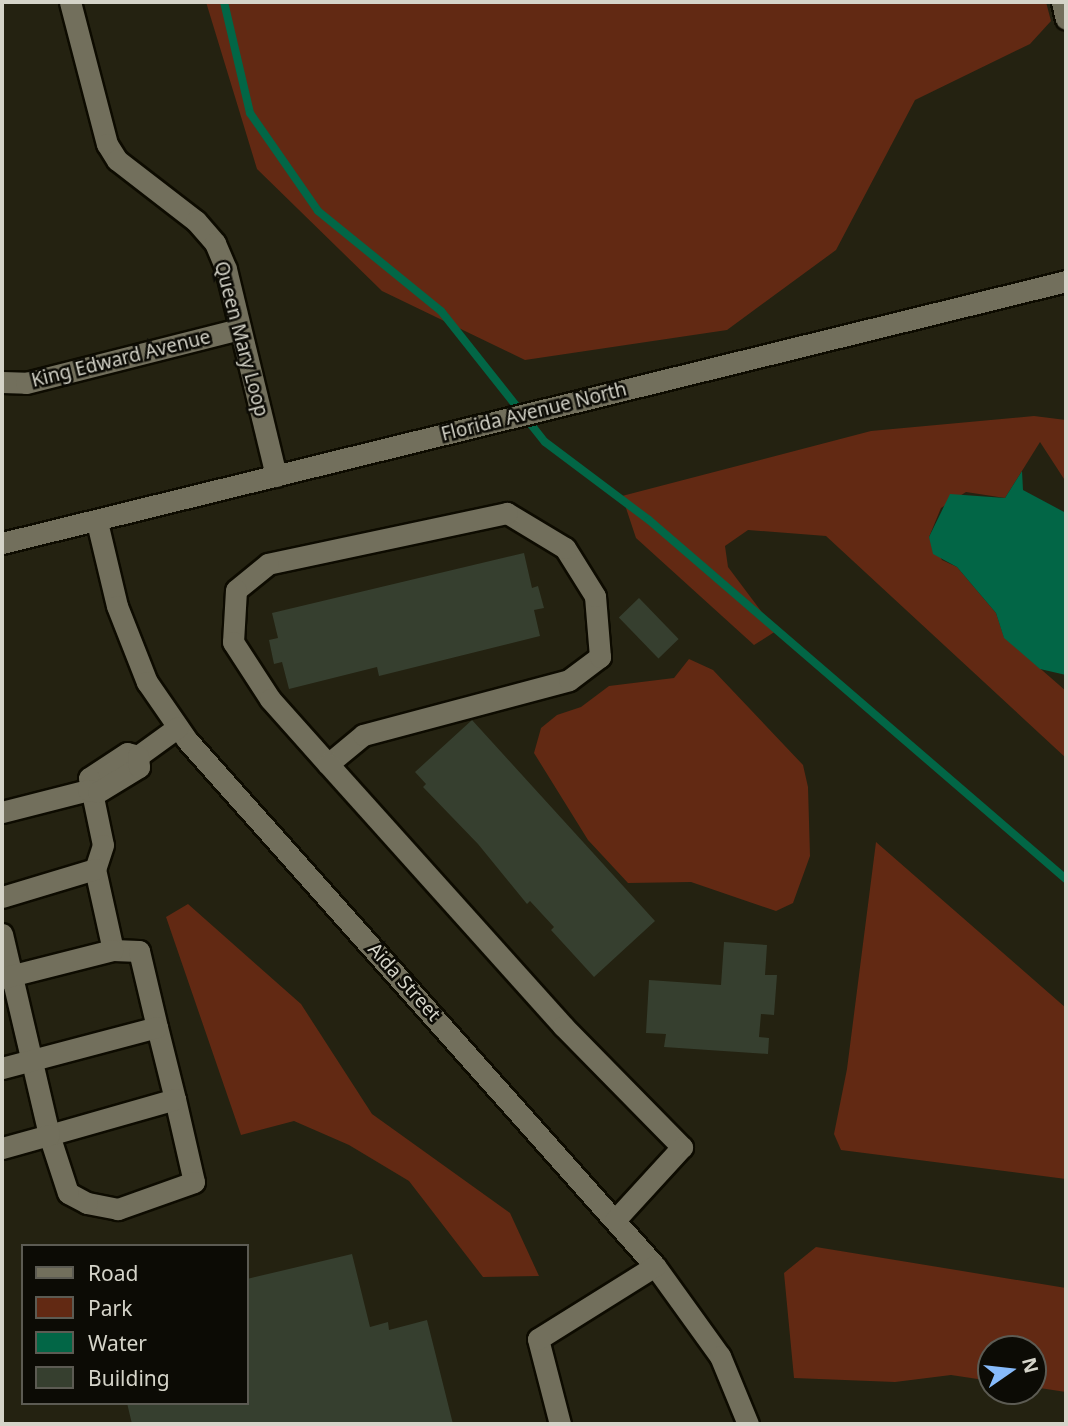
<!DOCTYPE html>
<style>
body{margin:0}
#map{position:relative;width:1068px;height:1426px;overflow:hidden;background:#242211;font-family:"Noto Sans",sans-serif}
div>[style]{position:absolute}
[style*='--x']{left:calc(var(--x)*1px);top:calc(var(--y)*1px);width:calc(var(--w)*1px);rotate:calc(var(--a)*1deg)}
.green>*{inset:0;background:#622913}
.water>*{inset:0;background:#026646}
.stream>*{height:8px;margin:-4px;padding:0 4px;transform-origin:4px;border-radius:4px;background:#026646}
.building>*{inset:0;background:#363f2f;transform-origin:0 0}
.roads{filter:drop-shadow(2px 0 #0d0b00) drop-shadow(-2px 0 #0d0b00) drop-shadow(0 2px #0d0b00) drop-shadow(0 -2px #0d0b00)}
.minor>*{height:21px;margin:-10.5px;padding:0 10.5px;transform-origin:10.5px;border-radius:10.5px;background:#726f5c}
span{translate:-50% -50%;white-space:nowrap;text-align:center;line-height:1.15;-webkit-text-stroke:5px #0c0b05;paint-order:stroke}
.street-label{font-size:19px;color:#d5d4c9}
.frame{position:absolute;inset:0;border:4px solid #d5d4c9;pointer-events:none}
.legend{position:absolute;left:21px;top:1244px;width:228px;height:161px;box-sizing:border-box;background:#0c0b05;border:2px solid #5c5b53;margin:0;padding:9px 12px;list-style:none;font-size:21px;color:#d5d4c9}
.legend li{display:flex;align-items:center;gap:14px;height:35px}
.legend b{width:35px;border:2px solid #5c5b53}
.north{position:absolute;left:977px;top:1335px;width:70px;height:70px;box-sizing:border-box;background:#0c0b05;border:2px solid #5c5b53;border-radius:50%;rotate:76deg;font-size:19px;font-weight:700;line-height:28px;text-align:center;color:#d5d4c9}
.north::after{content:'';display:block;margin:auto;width:24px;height:32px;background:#87bbfb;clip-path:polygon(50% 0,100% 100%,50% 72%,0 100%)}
</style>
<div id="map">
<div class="green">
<div style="clip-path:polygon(206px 2px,1046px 2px,1051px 21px,1030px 44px,915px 100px,836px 250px,727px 330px,525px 360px,382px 291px,257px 169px)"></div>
<div style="clip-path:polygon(1034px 416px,1066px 420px,1066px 482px,1040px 442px,1005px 498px,966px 492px,941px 508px,929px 537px,942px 560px,957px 567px,996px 613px,1004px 637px,1066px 691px,1066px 758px,826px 536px,748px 530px,725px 546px,728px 567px,776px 631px,754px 645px,636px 538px,622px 496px,871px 431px)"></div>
<div style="clip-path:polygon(689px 659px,713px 670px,803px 765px,808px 787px,810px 856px,793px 903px,776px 911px,691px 882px,628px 883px,588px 840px,534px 753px,541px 728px,557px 715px,581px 707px,609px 686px,674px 678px)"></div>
<div style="clip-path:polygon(876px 842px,1066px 1008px,1066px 1179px,841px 1150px,834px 1134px,847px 1069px)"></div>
<div style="clip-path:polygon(188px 904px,301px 1004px,372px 1114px,510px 1213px,539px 1276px,483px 1277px,409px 1181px,349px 1145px,294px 1121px,241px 1135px,166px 917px)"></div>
<div style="clip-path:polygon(816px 1247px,1066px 1288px,1066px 1392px,1033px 1387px,1033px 1349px,991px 1349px,991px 1381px,951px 1375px,895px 1382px,794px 1378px,784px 1273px)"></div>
</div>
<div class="water">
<div style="clip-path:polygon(1022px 471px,1023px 490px,1066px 513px,1066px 675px,1040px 669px,1004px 638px,996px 613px,957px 567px,933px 554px,929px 537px,950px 494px,1005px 498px)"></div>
</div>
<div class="stream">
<div style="--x:224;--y:2;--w:114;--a:76.8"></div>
<div style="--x:250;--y:113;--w:119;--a:55.2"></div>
<div style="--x:318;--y:211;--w:159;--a:39.1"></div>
<div style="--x:441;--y:311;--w:167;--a:51.6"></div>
<div style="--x:545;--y:442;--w:130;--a:36.9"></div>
<div style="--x:649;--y:520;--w:550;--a:40.73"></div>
</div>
<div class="building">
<div style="clip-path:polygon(524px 553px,532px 588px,538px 586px,544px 608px,534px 610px,540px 636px,379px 676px,377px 667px,289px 689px,282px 662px,274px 664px,269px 640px,278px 638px,272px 613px)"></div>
<div style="left:639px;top:598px;width:57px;height:28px;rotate:46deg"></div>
<div style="clip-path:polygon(472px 720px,655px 921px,594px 977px,551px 930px,554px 927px,530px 901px,527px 904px,478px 844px,423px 787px,426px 784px,415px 772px)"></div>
<div style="clip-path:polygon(724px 942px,767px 945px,765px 975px,777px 975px,774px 1015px,761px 1014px,759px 1037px,769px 1038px,768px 1054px,664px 1047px,666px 1034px,646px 1033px,649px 980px,721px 985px)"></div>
<div style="clip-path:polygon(352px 1254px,370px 1327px,388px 1322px,389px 1330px,427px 1320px,453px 1424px,132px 1424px,127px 1403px,247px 1403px,247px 1279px)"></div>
</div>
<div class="roads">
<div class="minor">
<div style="--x:70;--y:2;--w:147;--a:75.4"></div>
<div style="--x:107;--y:144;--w:19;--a:58"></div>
<div style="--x:117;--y:160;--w:100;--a:37.7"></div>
<div style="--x:196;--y:221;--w:29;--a:49"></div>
<div style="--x:215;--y:243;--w:28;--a:67"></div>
<div style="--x:226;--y:269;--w:213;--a:76.4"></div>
<div style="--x:1062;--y:2;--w:17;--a:77"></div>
<div style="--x:2;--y:382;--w:24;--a:2"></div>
<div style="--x:26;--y:383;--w:221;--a:-14.2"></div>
<div style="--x:97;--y:522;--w:86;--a:76.6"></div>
<div style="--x:117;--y:606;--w:82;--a:68.5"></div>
<div style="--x:147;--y:682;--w:70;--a:55.4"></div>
<div style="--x:187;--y:740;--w:704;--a:48.34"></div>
<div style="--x:655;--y:1266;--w:111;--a:54.2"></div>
<div style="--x:720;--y:1356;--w:74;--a:67.6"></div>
<div style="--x:2;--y:543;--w:1096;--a:-13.83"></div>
<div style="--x:138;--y:756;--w:11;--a:-165"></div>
<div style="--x:127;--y:753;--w:45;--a:146.7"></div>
<div style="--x:89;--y:778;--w:68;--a:78.2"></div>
<div style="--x:103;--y:845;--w:25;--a:108"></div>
<div style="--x:95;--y:869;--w:83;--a:77.5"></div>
<div style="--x:113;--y:950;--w:26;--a:2"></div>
<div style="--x:139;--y:951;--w:78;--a:76.7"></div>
<div style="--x:157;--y:1027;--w:74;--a:76"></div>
<div style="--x:175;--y:1099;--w:85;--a:77.1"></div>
<div style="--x:194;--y:1182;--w:81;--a:160.4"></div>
<div style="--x:118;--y:1209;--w:32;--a:-169"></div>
<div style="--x:87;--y:1203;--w:21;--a:-152"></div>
<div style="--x:68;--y:1193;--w:61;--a:-108.1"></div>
<div style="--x:49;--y:1135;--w:131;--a:-15.9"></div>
<div style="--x:138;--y:756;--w:49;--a:-35.9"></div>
<div style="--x:328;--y:764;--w:45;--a:-39.6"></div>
<div style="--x:363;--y:735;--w:213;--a:-14.9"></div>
<div style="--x:569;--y:680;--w:39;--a:-37"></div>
<div style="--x:600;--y:657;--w:61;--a:-94.7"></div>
<div style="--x:595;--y:596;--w:57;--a:-122"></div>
<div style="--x:565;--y:548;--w:68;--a:-148.9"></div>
<div style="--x:507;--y:513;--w:244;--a:168"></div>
<div style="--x:268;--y:564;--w:41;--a:140.9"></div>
<div style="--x:236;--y:590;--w:52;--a:93.3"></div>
<div style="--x:233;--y:642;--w:68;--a:57"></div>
<div style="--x:270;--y:699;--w:87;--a:48.3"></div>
<div style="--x:328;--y:764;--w:352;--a:48.1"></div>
<div style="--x:563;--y:1026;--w:170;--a:45.5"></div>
<div style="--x:682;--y:1147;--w:99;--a:132.5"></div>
<div style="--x:2;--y:812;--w:89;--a:-14.3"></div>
<div style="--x:88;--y:790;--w:10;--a:11"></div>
<div style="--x:98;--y:792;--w:48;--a:-31.4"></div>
<div style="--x:139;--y:767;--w:11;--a:-95"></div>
<div style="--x:2;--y:897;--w:97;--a:-16.8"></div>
<div style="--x:2;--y:934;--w:206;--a:76.8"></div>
<div style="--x:49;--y:1135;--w:49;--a:164.5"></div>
<div style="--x:2;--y:978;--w:114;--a:-14.2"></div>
<div style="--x:2;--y:1068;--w:160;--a:-14.8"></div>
<div style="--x:560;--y:1424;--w:88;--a:-104.5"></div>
<div style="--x:538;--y:1339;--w:138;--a:-32"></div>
</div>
</div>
<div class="street-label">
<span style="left:241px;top:339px;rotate:75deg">Queen Mary Loop</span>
<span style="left:121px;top:359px;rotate:-14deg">King Edward Avenue</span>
<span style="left:534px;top:412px;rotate:-14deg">Florida Avenue North</span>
<span style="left:404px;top:982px;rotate:48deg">Aida Street</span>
</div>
<div class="frame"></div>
<ul class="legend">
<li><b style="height:9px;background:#726f5c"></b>Road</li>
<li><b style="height:19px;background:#622913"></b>Park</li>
<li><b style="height:19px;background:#026646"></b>Water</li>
<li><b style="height:19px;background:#363f2f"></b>Building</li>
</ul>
<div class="north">N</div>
</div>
